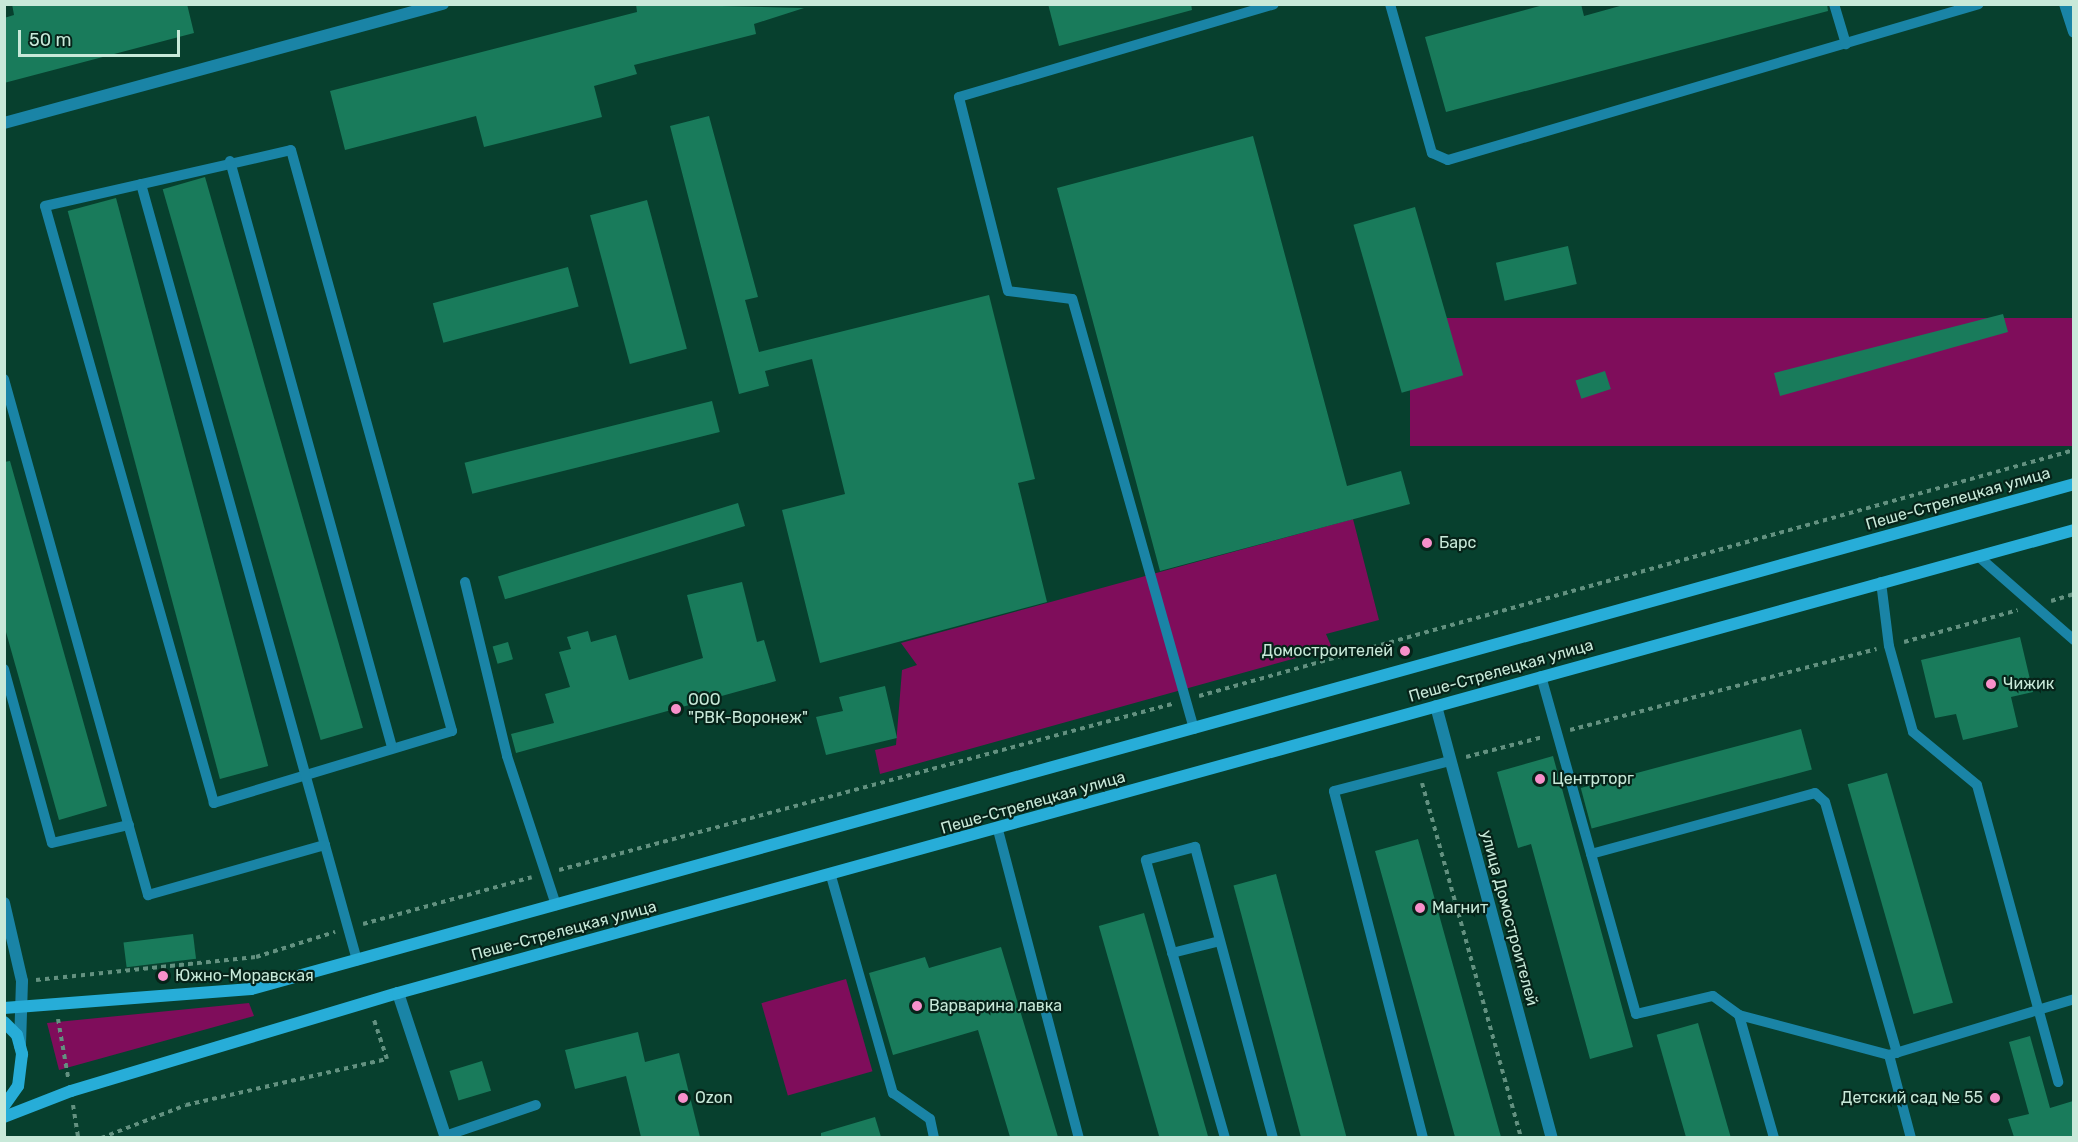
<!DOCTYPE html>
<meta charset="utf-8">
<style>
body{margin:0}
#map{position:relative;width:2078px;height:1142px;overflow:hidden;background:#07402e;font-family:Rubik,sans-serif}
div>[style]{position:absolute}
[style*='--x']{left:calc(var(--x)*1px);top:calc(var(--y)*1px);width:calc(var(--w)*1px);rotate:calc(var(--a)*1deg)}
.green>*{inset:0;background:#7f0d5b;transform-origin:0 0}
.building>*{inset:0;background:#197b5b;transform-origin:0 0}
.path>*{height:4px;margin-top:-2px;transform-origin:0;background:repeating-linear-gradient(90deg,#639180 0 4.5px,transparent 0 9px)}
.service>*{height:10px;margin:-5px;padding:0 5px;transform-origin:5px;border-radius:5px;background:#1a84a6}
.minor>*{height:12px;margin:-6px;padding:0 6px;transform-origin:6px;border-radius:6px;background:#1a84a6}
.tertiary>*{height:12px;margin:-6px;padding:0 6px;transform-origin:6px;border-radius:6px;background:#1a84a6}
.secondary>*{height:12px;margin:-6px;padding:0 6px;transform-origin:6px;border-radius:6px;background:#27add8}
.dots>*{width:16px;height:16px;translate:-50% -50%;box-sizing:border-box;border:3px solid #062319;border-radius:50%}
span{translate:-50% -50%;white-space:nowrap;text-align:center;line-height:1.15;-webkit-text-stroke:4.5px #062319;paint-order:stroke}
.street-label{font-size:16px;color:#c8e9d9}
.poi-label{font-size:16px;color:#c8e9d9}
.left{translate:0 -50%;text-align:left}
.right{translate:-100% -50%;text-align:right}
.frame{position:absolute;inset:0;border:6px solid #c8e9d9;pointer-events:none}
.scale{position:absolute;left:18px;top:30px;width:162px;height:27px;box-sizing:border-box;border:3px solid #c8e9d9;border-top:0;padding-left:8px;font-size:18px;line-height:21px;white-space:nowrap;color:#c8e9d9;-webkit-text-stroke:4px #062319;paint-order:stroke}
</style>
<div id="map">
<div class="green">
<div style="left:2073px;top:318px;width:128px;height:663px;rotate:90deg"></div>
<div style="clip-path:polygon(1353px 519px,1379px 620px,1326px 634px,1332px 648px,880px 774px,875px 750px,896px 745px,902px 670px,917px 665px,901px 643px)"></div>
<div style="left:846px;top:979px;width:96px;height:88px;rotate:74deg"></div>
<div style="clip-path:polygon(249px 1003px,254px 1016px,59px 1070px,47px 1023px)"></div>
</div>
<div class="building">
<div style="clip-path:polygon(12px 4px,187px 4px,194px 33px,4px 83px,4px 18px,14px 15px)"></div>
<div style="clip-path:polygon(636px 4px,804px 8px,754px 24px,756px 34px,634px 65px,637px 74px,594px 86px,602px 117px,484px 147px,476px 116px,345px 150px,330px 91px,637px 12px)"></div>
<div style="clip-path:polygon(1048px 4px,1191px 4px,1192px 10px,1059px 46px)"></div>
<div style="clip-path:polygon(1547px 4px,1581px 4px,1584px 16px,1627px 4px,1827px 4px,1828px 11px,1446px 112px,1425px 37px)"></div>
<div style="clip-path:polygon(709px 116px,758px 297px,745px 300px,759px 352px,989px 295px,1035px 479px,1018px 483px,1047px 602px,820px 663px,782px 510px,845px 494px,812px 359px,765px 371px,769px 386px,739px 394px,670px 126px)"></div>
<div style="clip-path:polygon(1253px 136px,1347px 486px,1401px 471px,1410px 504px,1160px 571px,1057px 188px)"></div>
<div style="left:205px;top:177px;width:573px;height:44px;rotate:74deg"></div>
<div style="left:116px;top:198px;width:588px;height:50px;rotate:75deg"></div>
<div style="left:647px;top:200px;width:154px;height:59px;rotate:75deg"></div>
<div style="left:1415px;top:207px;width:175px;height:64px;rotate:74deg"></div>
<div style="left:1568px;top:246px;width:39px;height:74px;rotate:77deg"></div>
<div style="left:568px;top:267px;width:41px;height:140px;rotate:75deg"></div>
<div style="clip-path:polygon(2003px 314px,2008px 332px,1780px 396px,1774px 373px)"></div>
<div style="left:1605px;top:371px;width:19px;height:31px;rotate:72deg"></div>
<div style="left:712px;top:401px;width:32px;height:255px;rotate:76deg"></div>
<div style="clip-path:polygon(10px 461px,107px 806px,59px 820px,4px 625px,4px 462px)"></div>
<div style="left:738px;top:503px;width:24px;height:251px;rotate:73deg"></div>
<div style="clip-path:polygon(742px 582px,757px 642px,764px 640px,776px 681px,516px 753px,511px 734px,554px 723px,545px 694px,570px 687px,559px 652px,571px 649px,567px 637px,588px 631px,591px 642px,616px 635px,629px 680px,703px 658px,687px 595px)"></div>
<div style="clip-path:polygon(2020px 637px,2033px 692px,2011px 697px,2018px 727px,1963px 740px,1956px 714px,1935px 718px,1921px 660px)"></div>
<div style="left:508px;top:642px;width:18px;height:16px;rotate:74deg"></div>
<div style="clip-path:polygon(885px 686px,897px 738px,826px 755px,816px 717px,843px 711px,839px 697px)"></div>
<div style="left:1801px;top:729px;width:42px;height:228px;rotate:75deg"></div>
<div style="clip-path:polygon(1553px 756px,1633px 1047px,1590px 1059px,1531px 844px,1518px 848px,1497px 772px)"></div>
<div style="left:1887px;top:773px;width:239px;height:41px;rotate:74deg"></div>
<div style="clip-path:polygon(1418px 839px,1478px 1055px,1501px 1137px,1455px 1137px,1375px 851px)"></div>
<div style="left:1276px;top:874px;width:272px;height:44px;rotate:75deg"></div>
<div style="left:1144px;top:913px;width:233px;height:47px;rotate:74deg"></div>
<div style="left:193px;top:934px;width:25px;height:70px;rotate:83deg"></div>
<div style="clip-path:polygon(1001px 947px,1058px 1137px,1010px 1137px,978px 1030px,893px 1055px,869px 973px,925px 957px,929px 968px)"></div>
<div style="left:1698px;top:1023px;width:119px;height:43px;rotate:74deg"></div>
<div style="clip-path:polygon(638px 1032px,645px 1062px,679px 1053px,700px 1137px,641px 1137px,626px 1076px,575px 1089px,565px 1050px)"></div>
<div style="clip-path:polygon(2030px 1036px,2050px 1108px,2073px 1101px,2073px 1137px,2014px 1137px,2008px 1119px,2029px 1114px,2009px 1042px)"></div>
<div style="left:482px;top:1061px;width:31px;height:34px;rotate:73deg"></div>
<div style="clip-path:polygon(875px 1117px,881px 1137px,821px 1137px,821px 1133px)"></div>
</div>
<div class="path">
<div style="--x:2051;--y:601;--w:24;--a:-17"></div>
<div style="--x:1904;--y:642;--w:118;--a:-15.7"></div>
<div style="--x:1199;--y:696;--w:909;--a:-15.7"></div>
<div style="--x:1570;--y:730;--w:317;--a:-14.8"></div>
<div style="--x:1466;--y:757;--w:80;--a:-14.6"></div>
<div style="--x:1422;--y:783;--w:369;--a:74.4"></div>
<div style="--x:559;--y:870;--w:635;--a:-15.15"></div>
<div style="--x:363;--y:924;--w:175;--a:-15.5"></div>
<div style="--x:36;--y:980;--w:221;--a:-6"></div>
<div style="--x:256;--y:957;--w:83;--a:-17.6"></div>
<div style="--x:58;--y:1019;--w:59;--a:80.2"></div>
<div style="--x:73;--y:1105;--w:33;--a:81"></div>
<div style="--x:101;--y:1138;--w:91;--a:-21.2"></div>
<div style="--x:186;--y:1105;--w:206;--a:-12.9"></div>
<div style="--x:387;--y:1059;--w:44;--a:-108.4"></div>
</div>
<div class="service">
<div style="--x:1390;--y:4;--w:155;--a:74.3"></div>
<div style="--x:1432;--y:153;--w:17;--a:24"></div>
<div style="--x:1448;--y:160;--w:553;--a:-16.37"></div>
<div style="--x:1834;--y:4;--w:42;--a:73.3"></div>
<div style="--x:291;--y:150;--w:603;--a:74.51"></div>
<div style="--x:452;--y:731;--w:249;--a:163.2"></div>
<div style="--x:214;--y:803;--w:620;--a:-105.81"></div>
<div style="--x:45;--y:206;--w:252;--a:-12.8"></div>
<div style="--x:230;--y:161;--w:608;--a:74.55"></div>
<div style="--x:141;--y:184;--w:806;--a:74.45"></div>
<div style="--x:4;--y:379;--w:536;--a:74.41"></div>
<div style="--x:148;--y:895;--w:184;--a:-15.8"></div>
<div style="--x:1978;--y:556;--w:128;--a:41.2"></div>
<div style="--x:465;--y:582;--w:179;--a:76.4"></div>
<div style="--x:507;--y:756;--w:157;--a:71.8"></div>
<div style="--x:1881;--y:582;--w:64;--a:82.9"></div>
<div style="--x:1889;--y:646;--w:89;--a:74.4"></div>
<div style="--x:1913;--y:732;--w:83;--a:39.6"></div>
<div style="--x:1977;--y:785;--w:308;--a:74.7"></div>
<div style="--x:4;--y:669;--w:180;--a:74.6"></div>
<div style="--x:52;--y:843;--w:79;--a:-13.2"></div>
<div style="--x:1541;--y:676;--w:351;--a:74.3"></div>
<div style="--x:1636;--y:1014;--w:79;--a:-13.2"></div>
<div style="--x:1713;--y:996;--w:32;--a:36"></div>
<div style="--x:1739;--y:1015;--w:128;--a:74.1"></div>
<div style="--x:1194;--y:729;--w:447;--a:-105.8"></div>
<div style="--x:1072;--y:299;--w:64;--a:-172.9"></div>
<div style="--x:1008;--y:291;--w:200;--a:-104.2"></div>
<div style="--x:959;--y:97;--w:328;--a:-16.4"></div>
<div style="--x:998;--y:830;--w:318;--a:75.3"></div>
<div style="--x:1591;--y:854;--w:232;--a:-15.2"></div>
<div style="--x:1815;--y:793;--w:13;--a:42"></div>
<div style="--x:1825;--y:802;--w:261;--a:74"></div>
<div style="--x:831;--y:876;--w:226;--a:74.1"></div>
<div style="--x:893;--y:1093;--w:45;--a:35.1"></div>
<div style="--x:930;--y:1119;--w:19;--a:78"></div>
<div style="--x:1172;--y:953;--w:49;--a:-14"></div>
<div style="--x:1739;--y:1015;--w:155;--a:14.9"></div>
<div style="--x:1889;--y:1055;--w:193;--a:-16.8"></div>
<div style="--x:1889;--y:1055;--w:86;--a:75.2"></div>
<div style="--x:445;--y:1136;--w:96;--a:-18.8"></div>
<div style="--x:1225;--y:1138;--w:289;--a:-105.9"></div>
<div style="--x:1146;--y:860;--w:51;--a:-14.9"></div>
<div style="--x:1195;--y:847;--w:301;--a:75"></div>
<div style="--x:1423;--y:1138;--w:358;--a:-104.4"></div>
<div style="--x:1334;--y:791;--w:120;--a:-14.5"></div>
</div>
<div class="minor">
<div style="--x:2065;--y:4;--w:29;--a:72"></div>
<div style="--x:4;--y:123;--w:455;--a:-15.2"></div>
<div style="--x:4;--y:903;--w:80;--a:77"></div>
<div style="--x:22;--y:981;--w:65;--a:91.8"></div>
<div style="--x:398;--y:993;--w:153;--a:71.7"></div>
</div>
<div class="tertiary">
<div style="--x:1436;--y:706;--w:447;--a:75"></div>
</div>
<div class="secondary">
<div style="--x:4;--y:1008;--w:248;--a:-4.4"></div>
<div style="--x:251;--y:989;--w:1892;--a:-15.48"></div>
<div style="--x:4;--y:1022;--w:18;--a:45"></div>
<div style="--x:17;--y:1035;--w:20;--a:75"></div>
<div style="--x:22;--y:1054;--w:32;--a:97"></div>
<div style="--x:18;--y:1086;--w:24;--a:125"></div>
<div style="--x:4;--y:1117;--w:72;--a:-21.2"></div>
<div style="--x:71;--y:1091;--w:341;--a:-16.7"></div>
<div style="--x:398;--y:993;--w:1739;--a:-15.44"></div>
</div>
<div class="dots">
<div style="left:1427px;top:543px;background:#f890cb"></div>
<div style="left:1405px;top:651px;background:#f890cb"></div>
<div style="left:1991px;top:684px;background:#f890cb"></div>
<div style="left:676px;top:709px;background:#f890cb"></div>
<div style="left:1540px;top:779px;background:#f890cb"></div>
<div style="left:1420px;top:908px;background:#f890cb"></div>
<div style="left:163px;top:976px;background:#f890cb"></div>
<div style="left:917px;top:1006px;background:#f890cb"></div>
<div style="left:683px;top:1098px;background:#f890cb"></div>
<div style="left:1995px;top:1098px;background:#f890cb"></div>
</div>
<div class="street-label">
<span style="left:1958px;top:499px;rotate:-16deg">Пеше-Стрелецкая улица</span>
<span style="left:1501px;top:671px;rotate:-16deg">Пеше-Стрелецкая улица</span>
<span style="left:1033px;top:803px;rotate:-16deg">Пеше-Стрелецкая улица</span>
<span style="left:1509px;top:918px;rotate:75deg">улица Домостроителей</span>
<span style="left:564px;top:931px;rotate:-15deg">Пеше-Стрелецкая улица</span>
</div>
<div class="poi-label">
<span class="left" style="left:1439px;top:543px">Барс</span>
<span class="right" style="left:1393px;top:651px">Домостроителей</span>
<span class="left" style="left:2003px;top:684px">Чижик</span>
<span class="left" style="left:688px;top:709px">ООО<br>"РВК-Воронеж"</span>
<span class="left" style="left:1552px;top:779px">Центрторг</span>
<span class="left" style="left:1432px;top:908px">Магнит</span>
<span class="left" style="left:175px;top:976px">Южно-Моравская</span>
<span class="left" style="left:929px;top:1006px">Варварина лавка</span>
<span class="left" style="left:695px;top:1098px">Ozon</span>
<span class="right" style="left:1983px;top:1098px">Детский сад № 55</span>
</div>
<div class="frame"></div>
<div class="scale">50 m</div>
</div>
